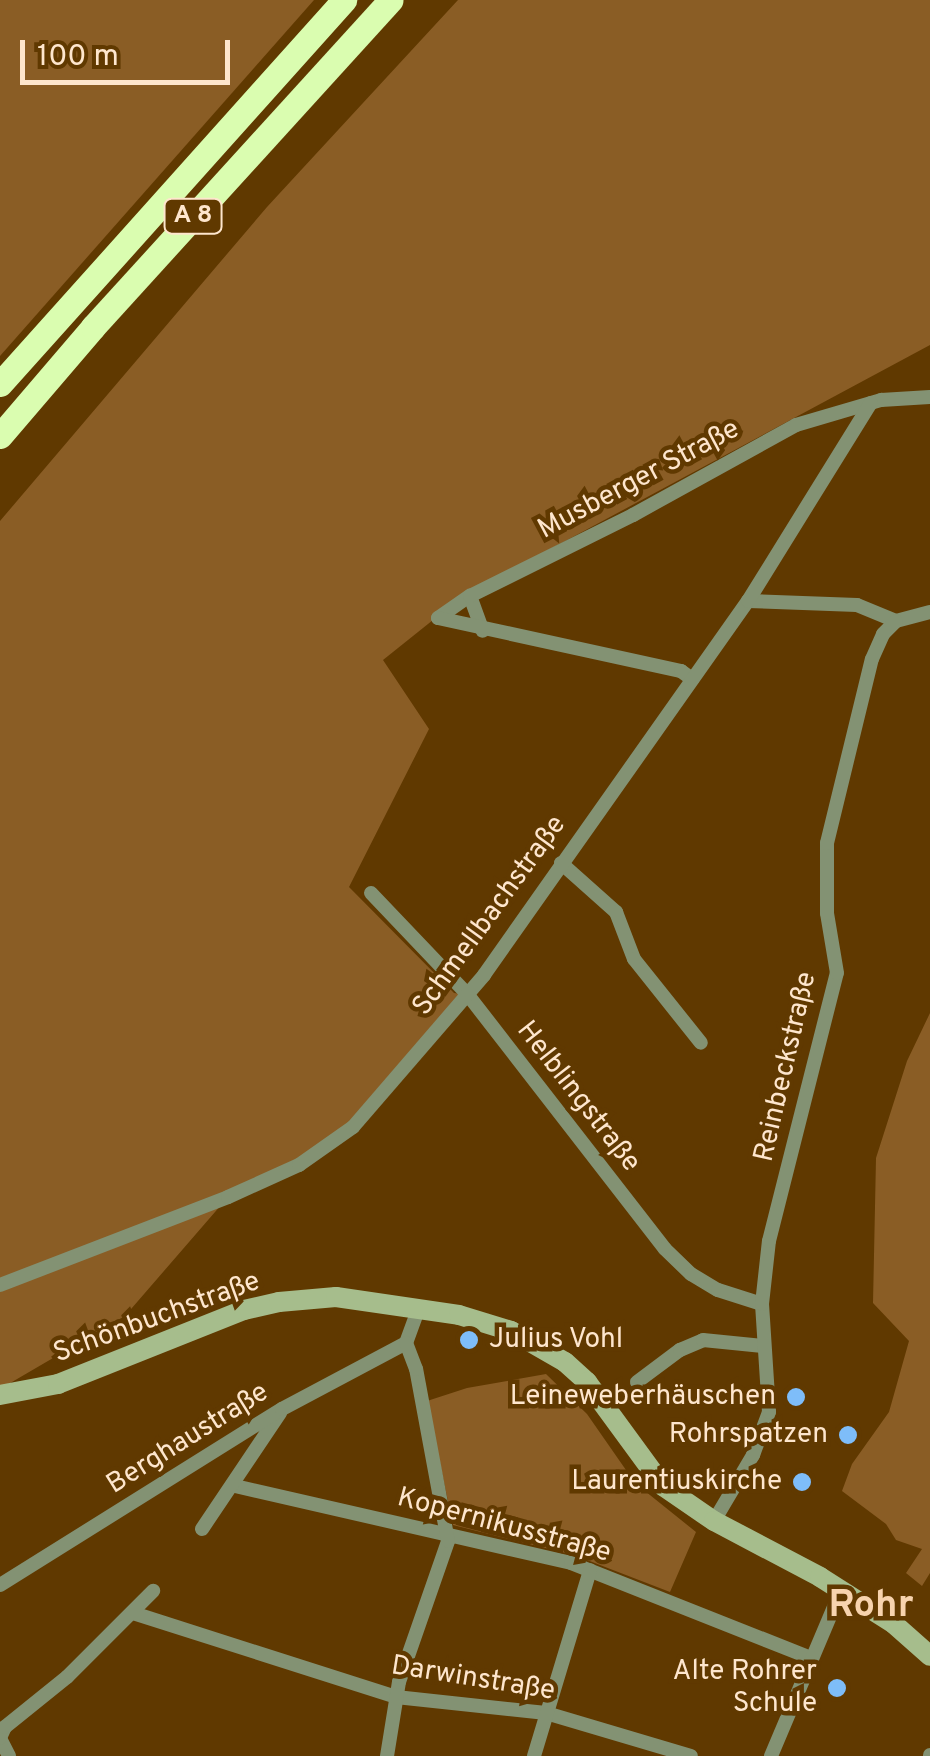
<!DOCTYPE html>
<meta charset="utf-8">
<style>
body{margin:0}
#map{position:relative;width:930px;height:1756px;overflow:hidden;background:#603900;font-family:Overpass,sans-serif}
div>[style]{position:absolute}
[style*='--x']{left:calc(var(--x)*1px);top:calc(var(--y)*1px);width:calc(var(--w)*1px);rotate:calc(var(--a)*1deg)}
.green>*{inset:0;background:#8a5d25}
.street>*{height:14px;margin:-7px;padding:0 7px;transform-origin:7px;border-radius:7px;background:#839273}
.secondary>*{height:20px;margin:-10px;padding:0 10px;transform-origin:10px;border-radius:10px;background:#a6bd8c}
.highway>*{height:25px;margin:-12.5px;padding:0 12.5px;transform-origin:12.5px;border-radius:12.5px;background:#dafdb0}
.dots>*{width:28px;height:28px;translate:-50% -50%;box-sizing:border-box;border:5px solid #603900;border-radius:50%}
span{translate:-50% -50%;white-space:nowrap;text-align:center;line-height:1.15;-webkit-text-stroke:9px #603900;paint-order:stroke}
.shield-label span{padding:2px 8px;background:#603900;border:2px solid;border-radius:8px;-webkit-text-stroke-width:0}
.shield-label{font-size:25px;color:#fee6cd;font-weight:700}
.street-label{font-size:28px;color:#fee6cd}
.poi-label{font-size:28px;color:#fee6cd}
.left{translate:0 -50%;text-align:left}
.right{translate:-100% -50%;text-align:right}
.district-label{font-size:38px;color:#f7d3ae;font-weight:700}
.scale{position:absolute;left:20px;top:40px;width:210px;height:45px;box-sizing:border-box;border:5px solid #fee6cd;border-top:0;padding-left:12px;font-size:30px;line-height:35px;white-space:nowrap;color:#fee6cd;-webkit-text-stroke:8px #603900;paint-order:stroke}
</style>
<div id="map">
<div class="green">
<div style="clip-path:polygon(0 0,314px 0,0 356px)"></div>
<div style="clip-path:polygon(458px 0,930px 0,930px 345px,463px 596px,383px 660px,429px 729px,349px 887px,454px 993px,468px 995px,353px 1127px,228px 1197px,125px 1316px,0 1389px,0 521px,267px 207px)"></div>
<div style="clip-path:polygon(930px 1013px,930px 1573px,922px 1586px,906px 1573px,922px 1549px,896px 1540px,886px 1524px,842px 1491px,852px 1464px,889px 1412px,909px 1341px,873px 1303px,876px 1158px,907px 1061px)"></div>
<div style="clip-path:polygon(546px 1374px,587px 1414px,635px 1483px,696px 1532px,670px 1592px,574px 1555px,453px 1525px,427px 1401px,467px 1388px)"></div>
</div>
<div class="street">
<div style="--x:470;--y:596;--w:37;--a:70"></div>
<div style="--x:748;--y:601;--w:109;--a:2.1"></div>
<div style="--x:857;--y:605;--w:42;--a:22.3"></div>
<div style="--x:896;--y:621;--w:35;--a:-15"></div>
<div style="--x:438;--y:618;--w:39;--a:-35"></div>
<div style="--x:470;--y:596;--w:182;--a:-26.4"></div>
<div style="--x:633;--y:515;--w:186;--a:-28.9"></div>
<div style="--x:796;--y:425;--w:89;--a:-16.4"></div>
<div style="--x:881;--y:400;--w:49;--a:-3.5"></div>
<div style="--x:438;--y:618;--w:249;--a:12.3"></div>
<div style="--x:681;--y:671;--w:14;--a:36"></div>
<div style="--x:561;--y:863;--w:74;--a:41.7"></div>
<div style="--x:616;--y:912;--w:50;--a:69"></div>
<div style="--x:634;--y:959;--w:107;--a:51.4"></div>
<div style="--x:371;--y:893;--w:141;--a:46.4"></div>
<div style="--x:468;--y:995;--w:321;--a:52.2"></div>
<div style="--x:665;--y:1249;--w:36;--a:44"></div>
<div style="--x:691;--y:1274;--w:31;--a:31"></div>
<div style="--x:718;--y:1290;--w:46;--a:17.7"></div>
<div style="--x:0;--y:1285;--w:244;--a:-21.1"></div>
<div style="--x:228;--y:1197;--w:78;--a:-24.3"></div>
<div style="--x:299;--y:1165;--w:66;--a:-35.1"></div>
<div style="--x:353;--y:1127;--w:201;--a:-49.2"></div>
<div style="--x:484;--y:975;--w:458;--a:-54.8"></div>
<div style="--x:748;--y:601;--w:233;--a:-58.2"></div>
<div style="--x:406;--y:1343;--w:38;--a:-70"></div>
<div style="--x:637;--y:1382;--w:54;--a:-36.7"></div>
<div style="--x:680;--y:1350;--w:25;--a:-23"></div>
<div style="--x:703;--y:1340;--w:60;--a:5.7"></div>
<div style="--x:235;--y:1486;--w:345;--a:12.9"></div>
<div style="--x:571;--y:1563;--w:256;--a:21.6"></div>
<div style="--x:714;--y:1521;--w:77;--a:-59.4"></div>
<div style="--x:753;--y:1455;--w:46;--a:-69.6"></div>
<div style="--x:769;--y:1412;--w:108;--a:-93.7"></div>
<div style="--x:762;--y:1304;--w:63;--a:-83.7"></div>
<div style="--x:769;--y:1241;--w:276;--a:-75.8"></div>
<div style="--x:837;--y:973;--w:61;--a:-99.5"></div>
<div style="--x:827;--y:913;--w:70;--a:-90"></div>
<div style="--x:827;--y:843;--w:189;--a:-76.3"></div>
<div style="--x:872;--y:659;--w:27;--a:-66"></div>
<div style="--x:883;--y:634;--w:18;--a:-45"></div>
<div style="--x:202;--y:1529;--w:140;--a:-56.1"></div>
<div style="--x:0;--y:1585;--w:332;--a:-32"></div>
<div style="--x:282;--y:1409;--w:140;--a:-28"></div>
<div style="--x:133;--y:1613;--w:276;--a:17.7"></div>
<div style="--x:396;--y:1697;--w:151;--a:6.1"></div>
<div style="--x:546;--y:1713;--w:151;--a:16.5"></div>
<div style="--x:9;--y:1756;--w:20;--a:-117"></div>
<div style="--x:0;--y:1738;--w:12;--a:-66"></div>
<div style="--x:5;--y:1727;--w:80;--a:-38.9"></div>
<div style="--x:67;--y:1677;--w:122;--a:-45"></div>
<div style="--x:387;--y:1756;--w:75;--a:-80.8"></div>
<div style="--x:399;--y:1682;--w:149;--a:-70.8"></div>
<div style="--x:448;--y:1541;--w:175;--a:-100.5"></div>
<div style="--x:416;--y:1369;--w:28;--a:-111"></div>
<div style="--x:534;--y:1756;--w:194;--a:-73.2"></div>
<div style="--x:771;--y:1756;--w:180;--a:-67.1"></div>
<div style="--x:930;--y:1756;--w:1;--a:-90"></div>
</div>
<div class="secondary">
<div style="--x:0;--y:1395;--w:59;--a:-10.7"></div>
<div style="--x:58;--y:1384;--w:200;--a:-21.7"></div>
<div style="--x:244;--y:1310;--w:36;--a:-13"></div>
<div style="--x:279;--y:1302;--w:57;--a:-5"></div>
<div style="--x:336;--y:1297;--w:124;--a:8.3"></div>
<div style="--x:459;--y:1315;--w:54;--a:17.1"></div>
<div style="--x:511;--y:1331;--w:62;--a:29.9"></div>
<div style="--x:565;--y:1362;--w:30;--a:42"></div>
<div style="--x:587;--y:1382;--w:129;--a:53.8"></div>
<div style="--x:663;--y:1486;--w:62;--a:34.5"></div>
<div style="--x:714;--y:1521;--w:120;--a:27.8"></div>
<div style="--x:820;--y:1577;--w:88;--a:32.4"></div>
<div style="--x:894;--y:1624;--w:48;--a:41.6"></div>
</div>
<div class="highway">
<div style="--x:0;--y:384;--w:516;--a:-48.14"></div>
<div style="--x:0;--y:436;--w:143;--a:-49.5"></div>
<div style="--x:93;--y:327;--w:442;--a:-47.7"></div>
</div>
<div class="dots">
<div style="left:469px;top:1340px;background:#7ebdf9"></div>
<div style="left:796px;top:1397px;background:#7ebdf9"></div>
<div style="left:848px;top:1435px;background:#7ebdf9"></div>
<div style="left:802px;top:1482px;background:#7ebdf9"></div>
<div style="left:837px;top:1688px;background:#7ebdf9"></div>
</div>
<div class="shield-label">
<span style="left:193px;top:216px">A 8</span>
</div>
<div class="street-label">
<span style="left:639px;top:480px;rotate:-28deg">Musberger Straße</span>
<span style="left:490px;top:916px;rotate:-54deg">Schmellbachstraße</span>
<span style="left:786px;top:1067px;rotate:-77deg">Reinbeckstraße</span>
<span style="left:578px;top:1097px;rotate:52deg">Helblingstraße</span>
<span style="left:157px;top:1318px;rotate:-20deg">Schönbuchstraße</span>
<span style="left:188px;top:1439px;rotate:-32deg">Berghaustraße</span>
<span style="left:504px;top:1526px;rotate:15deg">Kopernikusstraße</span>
<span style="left:473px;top:1679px;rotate:9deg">Darwinstraße</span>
</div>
<div class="poi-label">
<span class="left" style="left:489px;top:1340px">Julius Vohl</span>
<span class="right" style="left:776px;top:1397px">Leineweberhäuschen</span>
<span class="right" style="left:828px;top:1435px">Rohrspatzen</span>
<span class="right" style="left:782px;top:1482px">Laurentiuskirche</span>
<span class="right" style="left:817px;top:1688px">Alte Rohrer<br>Schule</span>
</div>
<div class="district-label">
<span style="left:871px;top:1607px">Rohr</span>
</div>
<div class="scale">100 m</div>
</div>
